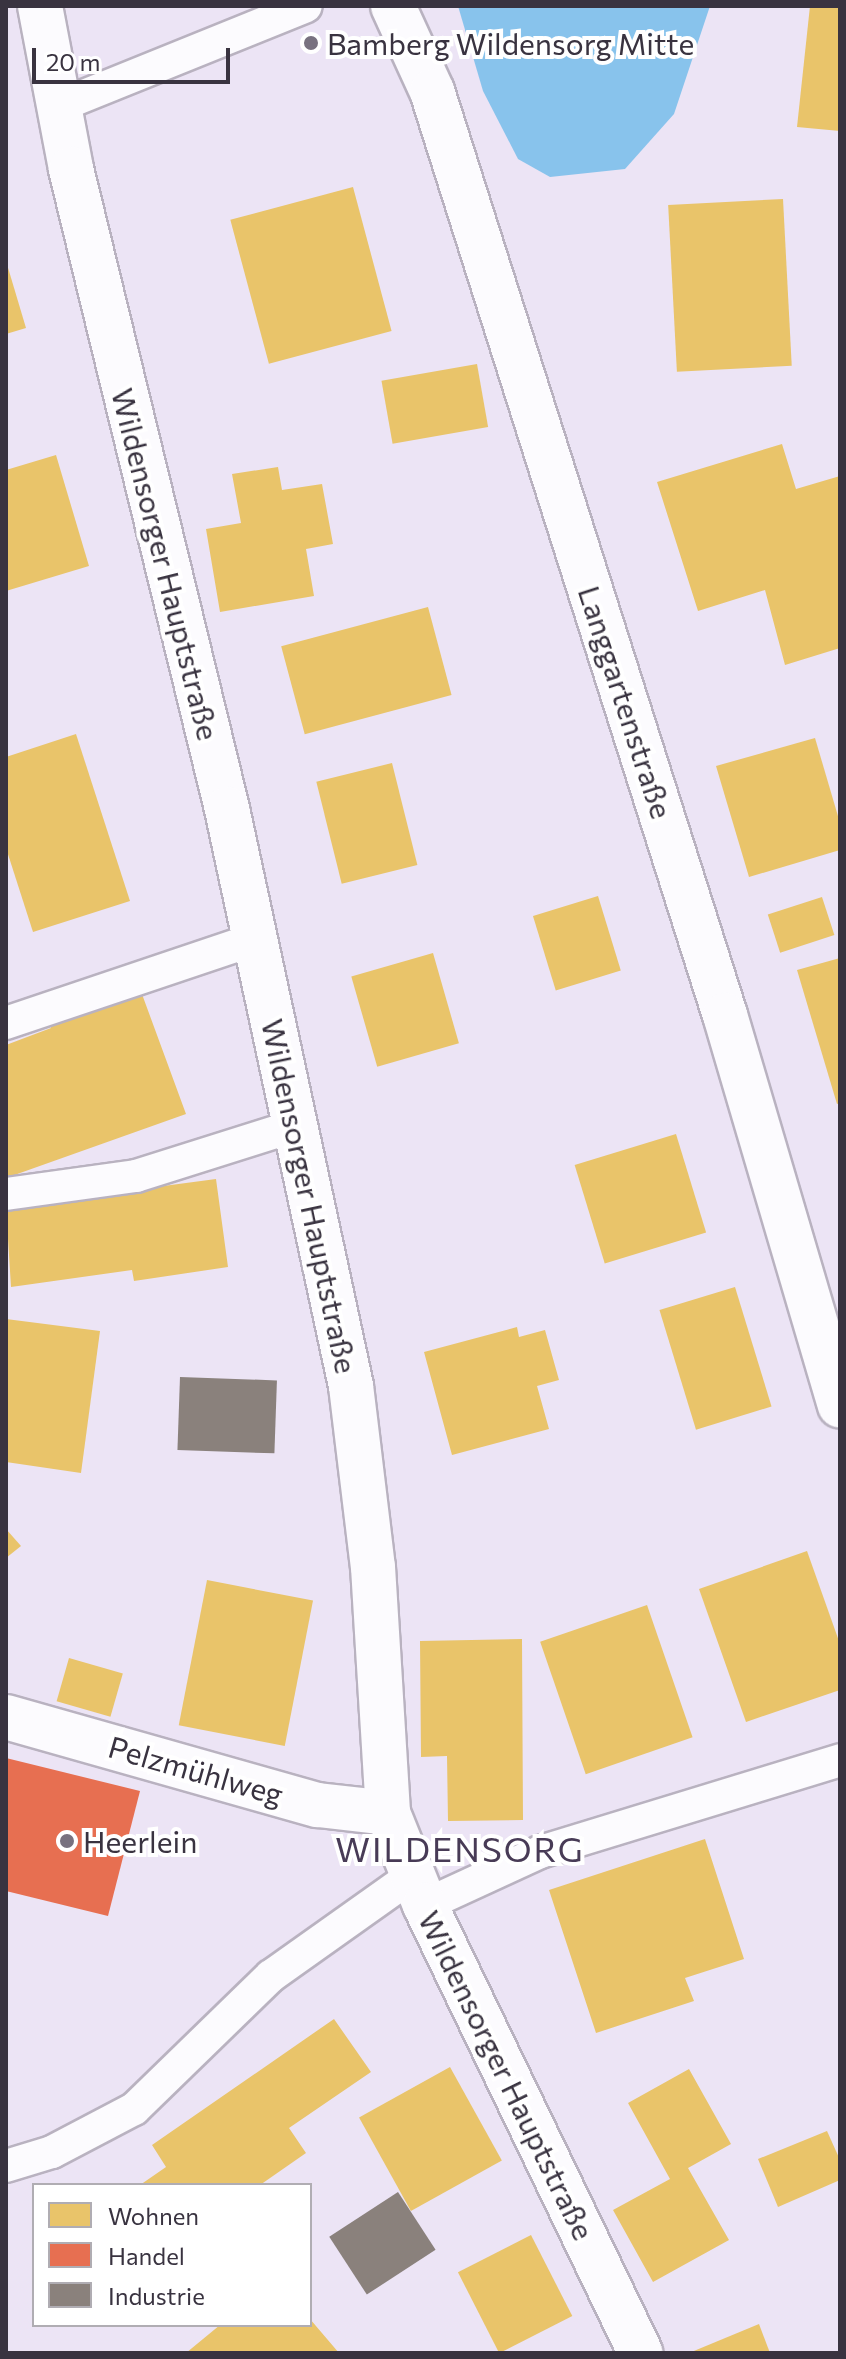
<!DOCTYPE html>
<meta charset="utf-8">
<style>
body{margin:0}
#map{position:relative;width:846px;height:2359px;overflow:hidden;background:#ece4f5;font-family:Commissioner,sans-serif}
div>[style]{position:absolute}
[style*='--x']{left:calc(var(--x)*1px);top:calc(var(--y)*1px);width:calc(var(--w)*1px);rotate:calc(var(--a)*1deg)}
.water>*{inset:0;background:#88c3ec}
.homes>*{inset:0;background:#e9c46a;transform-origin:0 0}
.shops>*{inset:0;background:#e76f51}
.industry>*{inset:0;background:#8a817c;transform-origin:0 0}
.roads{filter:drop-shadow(2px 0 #b9b2c0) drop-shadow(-2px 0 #b9b2c0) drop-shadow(0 2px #b9b2c0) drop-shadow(0 -2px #b9b2c0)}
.lane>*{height:32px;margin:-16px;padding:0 16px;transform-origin:16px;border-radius:16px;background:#fcfbfe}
.street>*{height:44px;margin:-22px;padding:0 22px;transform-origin:22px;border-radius:22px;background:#fcfbfe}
.dots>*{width:22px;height:22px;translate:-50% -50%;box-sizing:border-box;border:4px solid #fff;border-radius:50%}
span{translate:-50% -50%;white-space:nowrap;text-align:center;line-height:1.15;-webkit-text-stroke:8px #fff;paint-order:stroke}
.poi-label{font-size:30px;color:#393340}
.left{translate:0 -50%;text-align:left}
.street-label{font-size:30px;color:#393340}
.quarter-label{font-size:34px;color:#483b56;letter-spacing:2px}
.frame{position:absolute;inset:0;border:8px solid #393340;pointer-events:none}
.legend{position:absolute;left:32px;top:2183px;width:280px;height:144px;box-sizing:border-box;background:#fff;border:2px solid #b0adb3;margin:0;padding:10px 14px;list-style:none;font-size:24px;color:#393340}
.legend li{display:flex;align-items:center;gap:16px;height:40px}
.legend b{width:40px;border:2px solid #b0adb3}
.scale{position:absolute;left:32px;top:48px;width:198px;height:36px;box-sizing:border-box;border:4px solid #393340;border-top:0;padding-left:10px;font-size:24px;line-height:28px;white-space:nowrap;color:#393340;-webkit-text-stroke:6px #fff;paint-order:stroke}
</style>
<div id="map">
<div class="water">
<div style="clip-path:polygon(458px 6px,710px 6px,674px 114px,625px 169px,550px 177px,518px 159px,483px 91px)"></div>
</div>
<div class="homes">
<div style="clip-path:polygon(810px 6px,840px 6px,840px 131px,797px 127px)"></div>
<div style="left:353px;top:187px;width:149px;height:127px;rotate:75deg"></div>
<div style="left:783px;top:199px;width:167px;height:115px;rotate:87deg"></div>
<div style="clip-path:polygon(6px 261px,26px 328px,6px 334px)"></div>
<div style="left:477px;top:364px;width:64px;height:97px;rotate:80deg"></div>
<div style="clip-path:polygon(782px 444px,796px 489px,840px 476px,840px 648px,785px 665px,765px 590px,698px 611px,657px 482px)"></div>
<div style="clip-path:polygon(56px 455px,89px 566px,6px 591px,6px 470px)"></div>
<div style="clip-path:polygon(278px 467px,282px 490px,322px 484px,333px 544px,306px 549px,314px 596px,220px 612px,206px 529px,241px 523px,232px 474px)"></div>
<div style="left:428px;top:607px;width:91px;height:152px;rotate:75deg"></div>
<div style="clip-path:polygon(76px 734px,130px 901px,33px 932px,6px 848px,6px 757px)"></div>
<div style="clip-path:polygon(815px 738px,840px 823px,840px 850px,749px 877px,716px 766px)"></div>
<div style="left:392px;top:763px;width:105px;height:78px;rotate:76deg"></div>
<div style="left:598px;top:896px;width:78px;height:68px;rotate:73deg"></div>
<div style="left:822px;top:897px;width:40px;height:57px;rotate:72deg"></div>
<div style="left:433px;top:953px;width:94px;height:85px;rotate:74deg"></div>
<div style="clip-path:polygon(840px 958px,840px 1103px,837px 1104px,797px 970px)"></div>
<div style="clip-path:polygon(139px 986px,186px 1114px,6px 1178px,6px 1045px,51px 1028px,48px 1020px)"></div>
<div style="left:676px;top:1134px;width:103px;height:106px;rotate:73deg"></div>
<div style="clip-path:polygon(216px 1179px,228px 1267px,134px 1281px,132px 1270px,11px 1287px,6px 1207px)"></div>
<div style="left:735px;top:1287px;width:125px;height:79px;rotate:73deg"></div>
<div style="clip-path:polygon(6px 1319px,100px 1331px,81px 1473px,6px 1462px)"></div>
<div style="clip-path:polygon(517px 1327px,519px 1337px,545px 1330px,559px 1380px,537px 1386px,549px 1429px,452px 1455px,424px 1352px)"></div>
<div style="clip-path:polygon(6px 1529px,21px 1546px,6px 1558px)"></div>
<div style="clip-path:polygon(807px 1551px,840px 1644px,840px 1690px,746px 1722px,699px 1589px)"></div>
<div style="left:207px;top:1580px;width:108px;height:148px;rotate:11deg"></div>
<div style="left:647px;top:1605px;width:140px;height:113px;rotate:71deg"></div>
<div style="clip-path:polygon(522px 1639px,523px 1820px,448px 1821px,447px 1756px,421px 1757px,420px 1641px)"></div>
<div style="left:69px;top:1658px;width:56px;height:45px;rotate:16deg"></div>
<div style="clip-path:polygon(705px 1839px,744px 1959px,685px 1978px,694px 2001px,596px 2033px,549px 1890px)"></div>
<div style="clip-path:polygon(334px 2019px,371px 2072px,289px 2128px,306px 2153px,260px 2185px,140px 2185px,166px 2167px,152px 2145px)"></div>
<div style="left:450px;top:2067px;width:107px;height:104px;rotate:61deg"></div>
<div style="clip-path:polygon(689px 2069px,731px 2144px,688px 2168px,729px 2240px,653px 2282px,613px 2210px,670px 2179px,628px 2103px)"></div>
<div style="clip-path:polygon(827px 2131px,840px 2160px,840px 2180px,778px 2207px,758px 2159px)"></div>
<div style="left:531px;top:2235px;width:91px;height:82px;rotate:63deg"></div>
<div style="clip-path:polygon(310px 2319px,339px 2353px,186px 2353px,220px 2325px,310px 2325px)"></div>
<div style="clip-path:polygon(759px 2324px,770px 2353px,689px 2353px)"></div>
</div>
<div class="shops">
<div style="clip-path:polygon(6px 1758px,140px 1791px,108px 1916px,6px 1891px)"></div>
</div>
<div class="industry">
<div style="left:180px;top:1377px;width:97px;height:73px;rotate:2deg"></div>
<div style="left:398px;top:2192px;width:69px;height:82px;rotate:57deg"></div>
</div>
<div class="roads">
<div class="lane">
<div style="--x:59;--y:106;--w:266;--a:-22"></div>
<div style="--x:6;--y:1023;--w:263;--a:-18.6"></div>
<div style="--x:6;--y:1194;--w:131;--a:-7.9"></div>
<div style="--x:136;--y:1176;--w:167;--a:-17.5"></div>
<div style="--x:425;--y:1905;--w:127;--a:-24.7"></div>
<div style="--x:540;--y:1852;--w:314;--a:-17"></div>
<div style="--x:6;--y:2166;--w:48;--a:-16.9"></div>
<div style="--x:52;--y:2152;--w:93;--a:-27.7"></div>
<div style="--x:134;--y:2109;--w:191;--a:-44.2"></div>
<div style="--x:271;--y:1976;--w:174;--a:-35.4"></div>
</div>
<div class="street">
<div style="--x:40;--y:6;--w:166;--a:79.2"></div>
<div style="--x:71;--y:169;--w:659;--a:76.3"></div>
<div style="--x:227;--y:809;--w:590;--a:77.87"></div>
<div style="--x:351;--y:1386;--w:182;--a:83.1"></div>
<div style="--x:373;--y:1567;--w:246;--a:86.5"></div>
<div style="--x:388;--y:1813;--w:99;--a:68.1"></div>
<div style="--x:425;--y:1905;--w:497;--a:64.3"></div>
<div style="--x:393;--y:6;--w:94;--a:65.4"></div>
<div style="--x:432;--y:91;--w:969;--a:72.41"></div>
<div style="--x:725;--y:1015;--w:407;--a:73.6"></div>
<div style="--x:6;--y:1717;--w:324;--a:15.8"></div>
<div style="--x:318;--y:1805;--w:70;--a:6.5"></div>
</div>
</div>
<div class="dots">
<div style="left:311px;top:43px;background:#78717f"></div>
<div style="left:67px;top:1841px;background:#78717f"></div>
</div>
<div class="poi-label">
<span class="left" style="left:327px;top:43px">Bamberg Wildensorg Mitte</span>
<span class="left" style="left:83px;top:1841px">Heerlein</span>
</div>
<div class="street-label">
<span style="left:166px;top:564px;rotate:76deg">Wildensorger Hauptstraße</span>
<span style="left:626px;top:702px;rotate:72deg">Langgartenstraße</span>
<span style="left:310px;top:1196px;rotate:78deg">Wildensorger Hauptstraße</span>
<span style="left:196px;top:1770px;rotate:16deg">Pelzmühlweg</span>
<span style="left:507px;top:2075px;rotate:64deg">Wildensorger Hauptstraße</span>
</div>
<div class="quarter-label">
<span style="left:460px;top:1849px">WILDENSORG</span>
</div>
<div class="frame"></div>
<ul class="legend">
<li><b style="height:22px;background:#e9c46a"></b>Wohnen</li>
<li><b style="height:22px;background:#e76f51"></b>Handel</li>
<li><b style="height:22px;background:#8a817c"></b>Industrie</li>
</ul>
<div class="scale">20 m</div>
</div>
